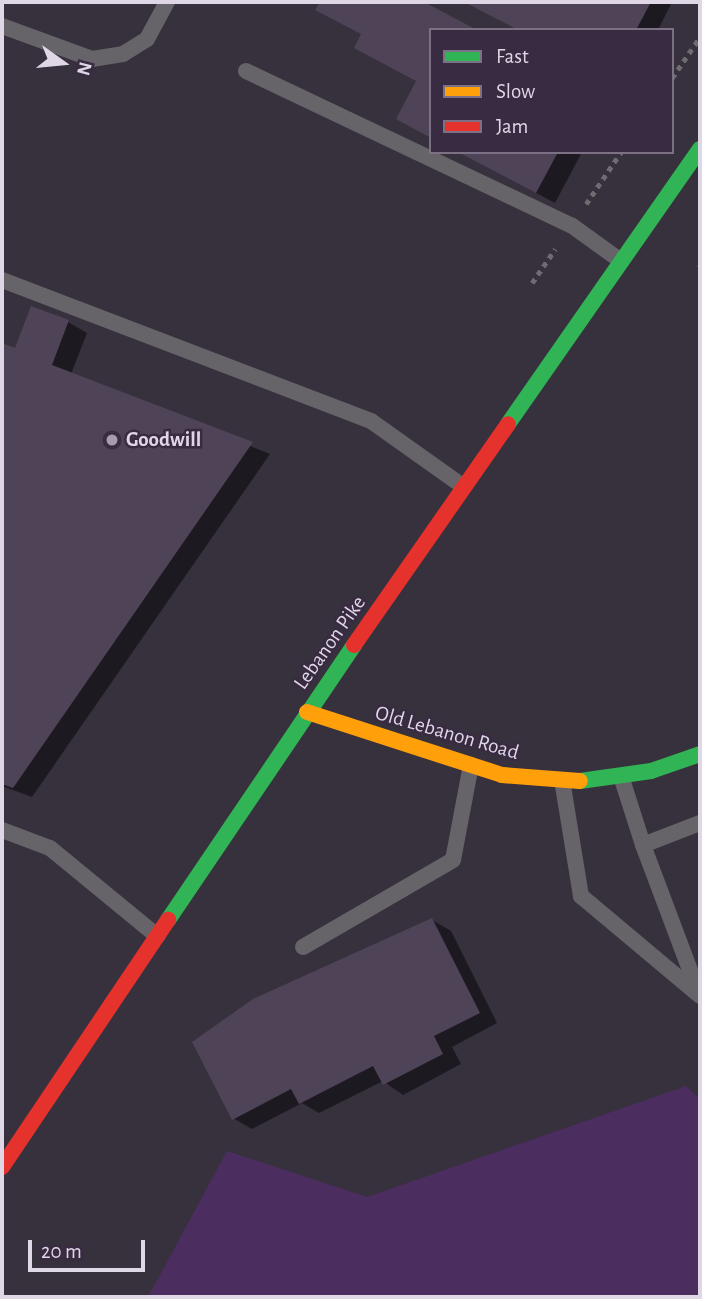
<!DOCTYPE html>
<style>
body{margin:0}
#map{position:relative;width:702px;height:1299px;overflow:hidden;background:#37303d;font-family:"Alegreya Sans",sans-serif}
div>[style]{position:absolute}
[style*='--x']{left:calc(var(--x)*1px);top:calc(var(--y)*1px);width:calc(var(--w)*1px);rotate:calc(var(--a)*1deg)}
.green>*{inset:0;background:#4c2d60}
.shadow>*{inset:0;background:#0007}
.building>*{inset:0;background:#4f4457}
.path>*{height:4.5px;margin-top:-2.25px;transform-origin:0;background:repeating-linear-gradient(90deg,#6e6c71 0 5px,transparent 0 10px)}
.lane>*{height:16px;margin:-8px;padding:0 8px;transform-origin:8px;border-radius:8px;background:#666369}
.fast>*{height:16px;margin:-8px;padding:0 8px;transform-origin:8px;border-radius:8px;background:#30b455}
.slow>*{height:16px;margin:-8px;padding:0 8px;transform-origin:8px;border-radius:8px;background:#ff9f0a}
.jam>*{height:16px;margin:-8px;padding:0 8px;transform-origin:8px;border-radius:8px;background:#e5322d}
.dots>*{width:19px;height:19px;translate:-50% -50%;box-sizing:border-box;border:4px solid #382b42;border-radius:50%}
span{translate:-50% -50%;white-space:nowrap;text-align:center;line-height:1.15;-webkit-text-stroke:5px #382b42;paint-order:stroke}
.poi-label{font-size:21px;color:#dfd7e6;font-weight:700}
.left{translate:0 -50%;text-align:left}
.street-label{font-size:21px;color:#dfd7e6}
.frame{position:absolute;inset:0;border:4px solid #dfd7e6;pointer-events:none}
.legend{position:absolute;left:429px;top:28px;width:245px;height:126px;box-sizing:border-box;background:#382b42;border:2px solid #7b7084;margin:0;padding:9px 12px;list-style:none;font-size:21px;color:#dfd7e6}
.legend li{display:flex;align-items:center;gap:14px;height:35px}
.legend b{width:35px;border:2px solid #7b7084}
.north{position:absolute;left:28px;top:28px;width:70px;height:70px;-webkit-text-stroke:5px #382b42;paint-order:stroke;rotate:105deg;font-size:19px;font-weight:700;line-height:28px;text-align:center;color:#dfd7e6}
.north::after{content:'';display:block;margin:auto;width:24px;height:32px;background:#dfd7e6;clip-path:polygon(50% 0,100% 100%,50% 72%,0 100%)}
.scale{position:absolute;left:28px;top:1240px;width:117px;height:32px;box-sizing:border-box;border:4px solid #dfd7e6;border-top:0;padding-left:9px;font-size:21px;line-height:24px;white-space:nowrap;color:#dfd7e6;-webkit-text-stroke:5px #382b42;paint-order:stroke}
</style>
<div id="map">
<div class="green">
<div style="clip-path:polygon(686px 1086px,700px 1099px,700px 1297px,148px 1297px,227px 1151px,367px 1197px)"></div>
</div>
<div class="shadow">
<div style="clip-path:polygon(322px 2px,420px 2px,473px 30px,431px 30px,418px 81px,363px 34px,318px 9px)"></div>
<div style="clip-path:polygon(465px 2px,672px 2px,658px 30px,519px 30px)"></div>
<div style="clip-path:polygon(460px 152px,582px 152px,555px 203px)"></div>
<div style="clip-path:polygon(68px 322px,87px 333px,71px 374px,270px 454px,32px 797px,2px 786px,2px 344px,16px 350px)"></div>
<div style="clip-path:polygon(432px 920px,451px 931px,497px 1023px,452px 1047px,461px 1064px,403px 1095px,383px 1081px,319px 1113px,302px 1103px,252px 1129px,233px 1118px)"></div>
</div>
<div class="building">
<div style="clip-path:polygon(320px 2px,424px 2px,477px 30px,431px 30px,431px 138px,396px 119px,416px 81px,354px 48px,361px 34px,315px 10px)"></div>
<div style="clip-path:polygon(464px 2px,651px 2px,636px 30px,518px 30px)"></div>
<div style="clip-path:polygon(458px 152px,558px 152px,536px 193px)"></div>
<div style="clip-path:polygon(31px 306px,69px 320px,52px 365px,253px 442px,13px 788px,2px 784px,2px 343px,15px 348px)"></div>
<div style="clip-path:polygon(432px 918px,480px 1013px,434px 1036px,443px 1054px,383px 1085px,373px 1066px,299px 1104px,291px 1089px,232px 1120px,192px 1042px,253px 999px)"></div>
</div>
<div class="path">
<div style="--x:672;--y:78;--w:50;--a:-55.7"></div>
<div style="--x:586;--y:204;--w:63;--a:-56.1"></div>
<div style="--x:699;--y:268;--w:2;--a:-63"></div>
<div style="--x:532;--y:283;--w:41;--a:-55.9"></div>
</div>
<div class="lane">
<div style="--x:2;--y:26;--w:96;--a:20.1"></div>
<div style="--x:92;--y:59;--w:31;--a:-9"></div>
<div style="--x:123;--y:54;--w:28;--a:-32"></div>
<div style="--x:147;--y:39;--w:42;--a:-61.6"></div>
<div style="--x:246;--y:71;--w:360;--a:25.4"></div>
<div style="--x:571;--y:225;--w:62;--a:35.8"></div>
<div style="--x:2;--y:280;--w:395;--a:20.9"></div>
<div style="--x:371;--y:421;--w:114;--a:35.4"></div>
<div style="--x:621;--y:776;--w:72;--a:72.3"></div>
<div style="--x:643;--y:845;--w:61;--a:-21.1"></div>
<div style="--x:562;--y:780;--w:118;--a:80.7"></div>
<div style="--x:581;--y:896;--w:155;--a:40"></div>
<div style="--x:2;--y:830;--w:51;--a:20.6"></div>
<div style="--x:50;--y:848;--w:139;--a:39.4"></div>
<div style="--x:643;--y:845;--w:159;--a:69.4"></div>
<div style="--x:303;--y:947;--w:173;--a:-30.1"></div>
<div style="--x:453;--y:860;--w:97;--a:-79.3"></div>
</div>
<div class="fast">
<div style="--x:508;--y:424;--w:335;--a:-55.1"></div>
<div style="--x:580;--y:781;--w:72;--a:-8"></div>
<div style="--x:651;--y:771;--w:52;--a:-19.1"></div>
<div style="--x:168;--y:920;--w:332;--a:-55.9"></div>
</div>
<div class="slow">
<div style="--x:307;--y:712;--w:205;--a:17.9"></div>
<div style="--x:502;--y:775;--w:78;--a:4.4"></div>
</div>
<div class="jam">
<div style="--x:354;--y:645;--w:269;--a:-55.1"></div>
<div style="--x:2;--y:1167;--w:298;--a:-56.1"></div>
</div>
<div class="dots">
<div style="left:112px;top:440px;background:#a49dab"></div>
</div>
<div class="poi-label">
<span class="left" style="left:126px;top:440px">Goodwill</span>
</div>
<div class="street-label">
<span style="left:330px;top:643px;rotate:-55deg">Lebanon Pike</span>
<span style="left:447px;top:733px;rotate:16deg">Old Lebanon Road</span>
</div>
<div class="frame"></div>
<ul class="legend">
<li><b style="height:9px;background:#30b455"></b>Fast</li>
<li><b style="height:9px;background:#ff9f0a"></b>Slow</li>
<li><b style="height:9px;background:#e5322d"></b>Jam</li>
</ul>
<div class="north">N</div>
<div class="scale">20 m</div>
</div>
